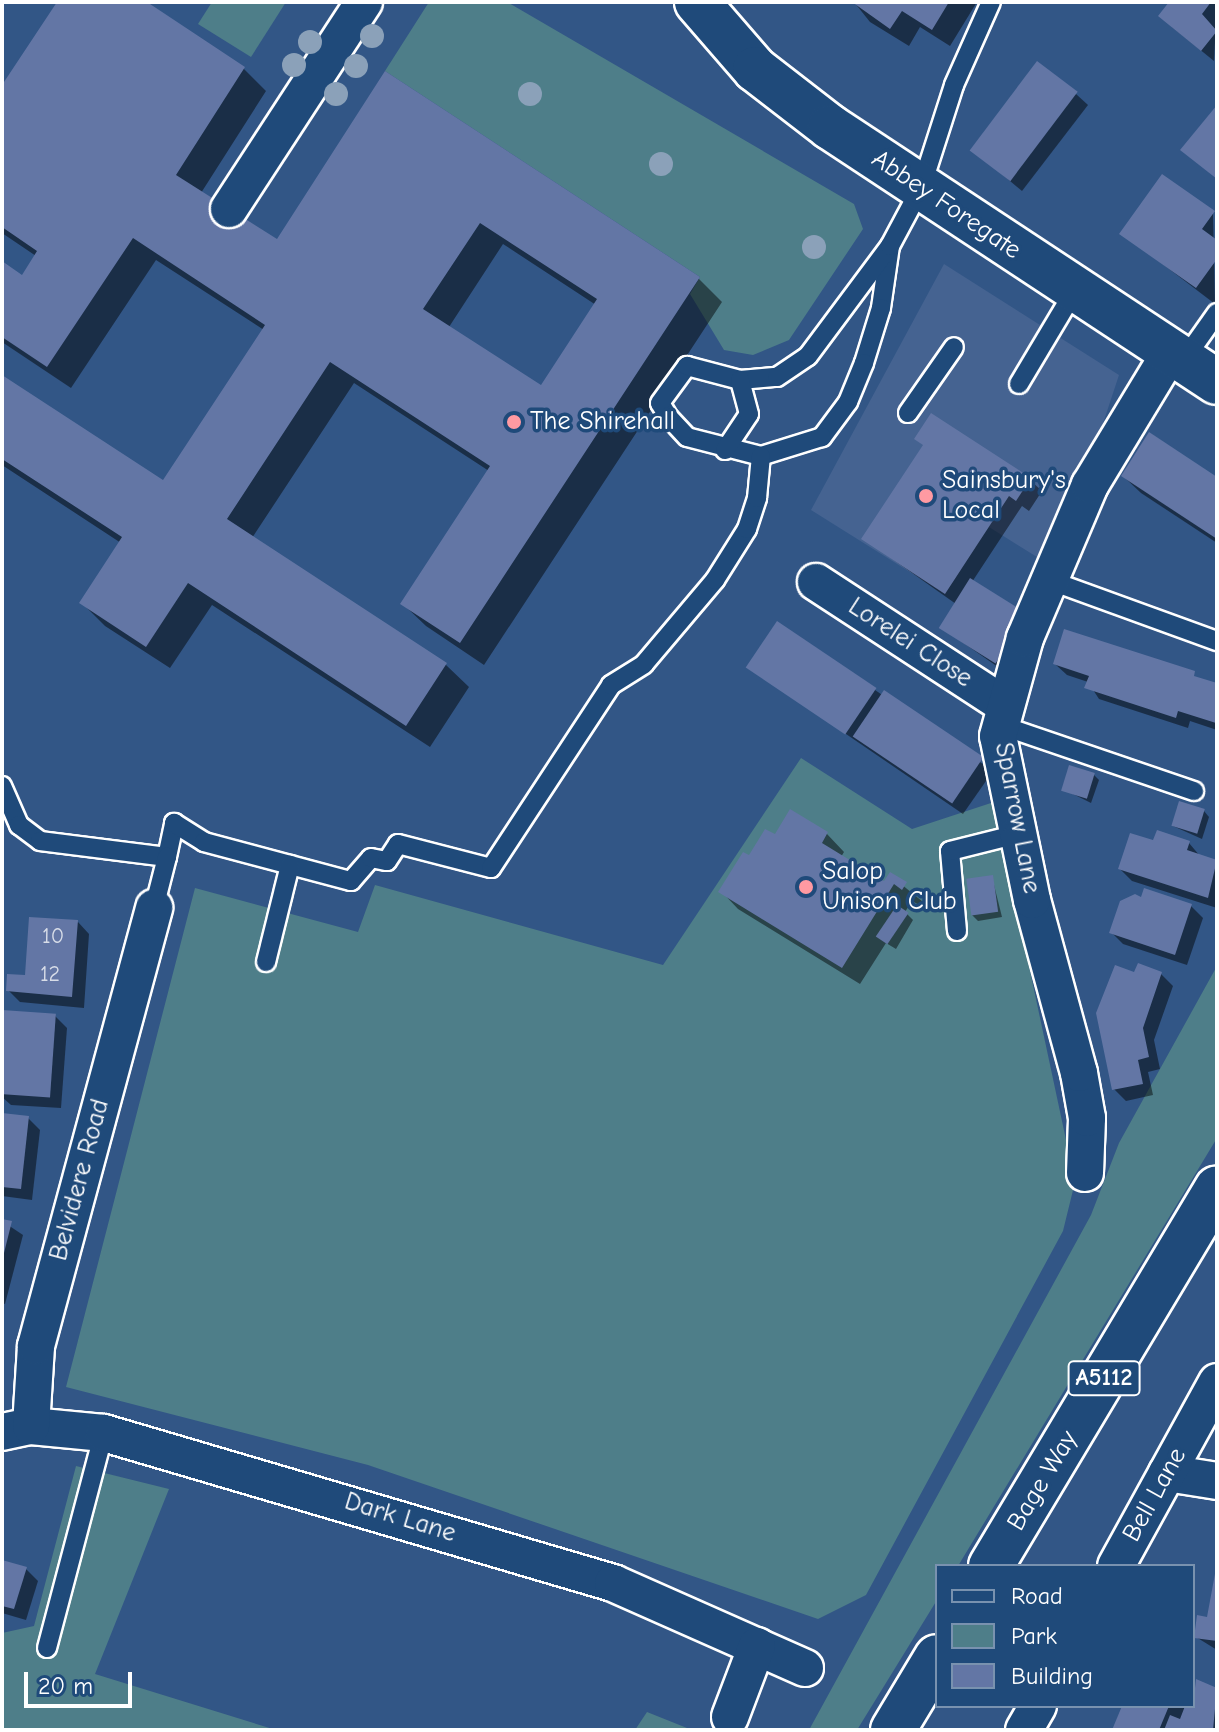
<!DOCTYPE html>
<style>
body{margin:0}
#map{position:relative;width:1219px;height:1732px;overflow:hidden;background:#325686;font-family:"Comic Neue",sans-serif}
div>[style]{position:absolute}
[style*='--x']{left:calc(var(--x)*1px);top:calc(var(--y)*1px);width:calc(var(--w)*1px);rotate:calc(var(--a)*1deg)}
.built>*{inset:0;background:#456391}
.green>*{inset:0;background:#4e7e89}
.shadow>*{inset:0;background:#0007}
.building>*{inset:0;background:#6376a5;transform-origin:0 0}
.roads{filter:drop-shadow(2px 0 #fff) drop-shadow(-2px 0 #fff) drop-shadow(0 2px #fff) drop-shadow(0 -2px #fff)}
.lane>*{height:18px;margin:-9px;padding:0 9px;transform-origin:9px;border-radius:9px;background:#1f4a7a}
.street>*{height:36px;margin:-18px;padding:0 18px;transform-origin:18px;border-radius:18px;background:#1f4a7a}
.secondary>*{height:44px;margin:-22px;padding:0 22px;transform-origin:22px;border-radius:22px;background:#1f4a7a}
.primary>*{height:44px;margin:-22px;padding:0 22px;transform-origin:22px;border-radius:22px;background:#1f4a7a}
.trees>*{width:24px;height:24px;margin:-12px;border-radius:50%;background:#8ba1b9}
.dots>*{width:22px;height:22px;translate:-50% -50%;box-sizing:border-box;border:4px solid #1f4a7a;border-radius:50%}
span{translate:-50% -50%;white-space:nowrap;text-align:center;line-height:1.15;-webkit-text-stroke:7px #1f4a7a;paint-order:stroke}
.number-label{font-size:22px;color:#d8dde8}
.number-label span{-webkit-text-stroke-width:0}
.shield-label span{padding:2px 6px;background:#1f4a7a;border:2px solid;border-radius:6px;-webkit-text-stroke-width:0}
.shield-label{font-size:24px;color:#fff;font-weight:700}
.street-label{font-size:26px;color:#fff}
.poi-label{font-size:26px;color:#fff}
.left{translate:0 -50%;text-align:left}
.frame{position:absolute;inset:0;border:4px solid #fff;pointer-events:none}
.legend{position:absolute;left:935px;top:1564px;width:260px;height:144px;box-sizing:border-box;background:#1f4a7a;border:2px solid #7992af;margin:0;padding:10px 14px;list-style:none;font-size:24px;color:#fff}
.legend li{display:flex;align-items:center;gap:16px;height:40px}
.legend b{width:40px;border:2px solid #7992af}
.scale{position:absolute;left:24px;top:1672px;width:108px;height:36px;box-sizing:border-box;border:4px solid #fff;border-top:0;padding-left:10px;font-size:24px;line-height:28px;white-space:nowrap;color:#fff;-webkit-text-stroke:6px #1f4a7a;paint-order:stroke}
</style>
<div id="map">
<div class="built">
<div style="clip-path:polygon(944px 264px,1119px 375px,1085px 478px,1045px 562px,989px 527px,945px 594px,811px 510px)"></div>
</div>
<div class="green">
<div style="clip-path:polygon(212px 2px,286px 2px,251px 57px,198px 24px)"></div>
<div style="clip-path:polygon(429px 2px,507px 2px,854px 204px,863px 229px,789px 340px,753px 355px,724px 350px,690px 294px,700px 277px,385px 71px)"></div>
<div style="clip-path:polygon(801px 758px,912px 829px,994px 802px,1075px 1182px,1063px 1231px,866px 1595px,818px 1619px,368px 1465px,66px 1387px,195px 888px,358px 932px,375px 885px,663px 965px)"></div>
<div style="clip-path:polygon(1217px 966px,1217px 1138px,958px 1566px,937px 1566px,937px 1600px,857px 1730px,809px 1730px,1091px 1215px,1119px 1143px)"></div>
<div style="clip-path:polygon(76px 1466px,169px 1489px,95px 1674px,276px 1730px,2px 1730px,2px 1633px,34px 1626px)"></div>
<div style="clip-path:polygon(647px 1712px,692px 1730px,635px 1730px)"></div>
</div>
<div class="shadow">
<div style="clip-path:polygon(evenodd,60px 2px,144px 2px,243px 68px,266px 91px,201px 193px,277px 242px,385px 74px,699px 279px,722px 302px,484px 665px,426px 626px,403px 604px,489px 471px,354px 383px,252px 538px,446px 665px,469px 687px,430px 747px,212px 605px,170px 668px,105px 626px,82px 603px,121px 543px,2px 465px,2px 377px,164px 483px,264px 330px,156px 260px,71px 388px,2px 342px,2px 264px,22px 277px,36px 256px,2px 233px,2px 88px,60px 2px,503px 244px,596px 305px,542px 388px,449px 327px,503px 244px)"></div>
<div style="clip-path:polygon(854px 2px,977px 2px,950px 46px,920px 27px,909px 46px,870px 22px)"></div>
<div style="clip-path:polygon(1171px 2px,1217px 2px,1214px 61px,1172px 27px)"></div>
<div style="clip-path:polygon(1076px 94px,1088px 105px,1022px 191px,972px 149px)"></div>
<div style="clip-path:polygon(1213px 213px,1215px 304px,1122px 233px)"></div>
<div style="clip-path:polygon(1123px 476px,1217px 481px,1217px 543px,1141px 493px)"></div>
<div style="clip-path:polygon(1030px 480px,1042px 491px,1029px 511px,1022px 506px,972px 582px,1025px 615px,1008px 674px,942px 628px,956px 604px,864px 539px)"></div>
<div style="clip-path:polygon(1066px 631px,1217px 685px,1217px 730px,1190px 721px,1188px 728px,1099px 699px,1088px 682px,1067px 675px,1055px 664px)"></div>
<div style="clip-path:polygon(748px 667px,875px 690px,993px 771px,963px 814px)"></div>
<div style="clip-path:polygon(1094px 775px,1099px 780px,1091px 803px,1063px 789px)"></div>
<div style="clip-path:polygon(1204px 811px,1209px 817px,1202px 839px,1173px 826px)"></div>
<div style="clip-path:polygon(827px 834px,844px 852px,841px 857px,885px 884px,890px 875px,923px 902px,921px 906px,912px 901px,905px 912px,913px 920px,896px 949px,886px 943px,860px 984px,738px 909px,721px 891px,775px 837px)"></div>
<div style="clip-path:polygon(1155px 843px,1189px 843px,1200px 856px,1217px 862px,1217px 908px,1132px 881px,1120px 869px)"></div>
<div style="clip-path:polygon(992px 877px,1002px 917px,978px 921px,972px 915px)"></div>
<div style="clip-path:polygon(1143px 899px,1191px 906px,1203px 918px,1187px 965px,1123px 944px,1112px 933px)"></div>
<div style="clip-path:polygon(78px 922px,89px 934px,84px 1008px,20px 1002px,8px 990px,27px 977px)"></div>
<div style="clip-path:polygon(1161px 974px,1173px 986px,1154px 1040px,1160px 1069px,1148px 1072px,1153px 1095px,1126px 1101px,1114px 1089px,1135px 975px)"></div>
<div style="clip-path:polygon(2px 1012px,55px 1016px,67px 1028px,61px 1108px,11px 1105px,2px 1097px)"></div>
<div style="clip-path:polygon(2px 1115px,28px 1118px,40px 1130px,32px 1200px,2px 1196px)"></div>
<div style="clip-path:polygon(2px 1221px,23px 1235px,5px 1304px,2px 1303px)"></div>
<div style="clip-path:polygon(2px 1562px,26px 1569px,38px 1581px,26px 1620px,2px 1613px)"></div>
<div style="clip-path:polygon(1217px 1565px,1217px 1650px,1196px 1637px,1209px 1619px)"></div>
<div style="clip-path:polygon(1197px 1682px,1217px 1690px,1217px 1730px,1115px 1730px,1124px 1706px,1193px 1706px)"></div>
</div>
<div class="building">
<div style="clip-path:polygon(evenodd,57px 2px,147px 2px,245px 67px,176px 175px,277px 239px,385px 71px,700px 277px,460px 643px,400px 604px,490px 466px,330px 362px,227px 519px,447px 663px,406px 726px,188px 583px,146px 647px,79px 603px,122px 537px,2px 459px,2px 375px,163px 480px,265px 325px,133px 238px,47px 367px,2px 337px,2px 261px,22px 275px,37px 251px,2px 227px,2px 85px,57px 2px,480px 223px,597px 299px,541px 385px,423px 309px,480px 223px)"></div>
<div style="clip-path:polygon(852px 2px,949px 2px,932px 30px,902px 11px,890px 29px)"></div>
<div style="clip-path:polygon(1169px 2px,1211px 2px,1202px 14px,1217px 31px,1201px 51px,1158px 16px)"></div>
<div style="left:1037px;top:61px;width:51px;height:112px;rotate:37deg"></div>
<div style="clip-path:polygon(1217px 105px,1217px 179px,1180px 150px)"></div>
<div style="clip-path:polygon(1162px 174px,1215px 211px,1202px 229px,1217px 240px,1217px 259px,1196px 288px,1119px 234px)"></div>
<div style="clip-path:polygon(931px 413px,1031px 478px,1016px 501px,1009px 496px,945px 594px,861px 539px,923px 445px,914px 439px)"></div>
<div style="clip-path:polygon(1149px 432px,1217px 477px,1217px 539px,1121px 476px)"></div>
<div style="left:970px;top:578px;width:67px;height:59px;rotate:32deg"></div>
<div style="left:777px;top:621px;width:120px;height:56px;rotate:34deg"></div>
<div style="clip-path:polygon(1064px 629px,1195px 671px,1194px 676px,1217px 683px,1216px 723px,1178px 711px,1176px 718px,1084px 688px,1089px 676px,1053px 664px)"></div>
<div style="left:884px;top:690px;width:120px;height:56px;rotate:34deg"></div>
<div style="left:1069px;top:765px;width:27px;height:27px;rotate:17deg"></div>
<div style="left:1179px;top:801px;width:27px;height:26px;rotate:17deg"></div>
<div style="clip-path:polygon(790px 809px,828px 832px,822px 843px,884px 881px,890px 872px,907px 882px,902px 890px,894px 884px,842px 968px,718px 892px,743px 852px,749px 855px,765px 829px,775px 834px)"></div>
<div style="clip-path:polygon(1157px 830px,1190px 841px,1187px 850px,1217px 860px,1208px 898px,1118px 869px,1130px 833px,1153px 840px)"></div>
<div style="left:993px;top:875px;width:37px;height:27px;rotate:82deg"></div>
<div style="clip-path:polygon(1144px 888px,1192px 904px,1175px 955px,1109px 933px,1120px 901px,1135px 894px,1141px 897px)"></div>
<div style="left:897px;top:905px;width:14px;height:38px;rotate:34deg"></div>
<div style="clip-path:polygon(29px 917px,78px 920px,72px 997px,6px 991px,7px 974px,25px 975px)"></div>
<div style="clip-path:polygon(1138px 963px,1162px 972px,1143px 1028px,1149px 1057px,1138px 1060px,1143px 1084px,1112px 1090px,1096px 1013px,1115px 965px,1134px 972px)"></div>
<div style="left:2px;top:1010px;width:54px;height:84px;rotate:4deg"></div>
<div style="clip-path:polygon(2px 1113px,29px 1116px,21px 1189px,2px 1187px)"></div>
<div style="clip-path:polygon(2px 1219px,12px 1221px,3px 1257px,2px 1257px)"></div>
<div style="clip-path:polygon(2px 1560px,27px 1567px,14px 1609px,2px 1606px)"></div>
<div style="clip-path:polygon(1217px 1563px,1217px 1641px,1194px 1638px,1197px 1615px,1207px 1617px)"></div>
<div style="clip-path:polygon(1196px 1679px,1217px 1688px,1213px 1730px,1164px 1730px,1170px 1715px,1180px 1719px,1185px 1706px,1193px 1706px)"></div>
<div style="clip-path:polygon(1122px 1706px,1169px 1706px,1159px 1730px,1112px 1730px)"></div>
</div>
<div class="roads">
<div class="lane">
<div style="--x:890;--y:246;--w:63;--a:98.3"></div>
<div style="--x:881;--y:308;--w:58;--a:107.2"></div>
<div style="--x:864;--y:363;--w:42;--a:112.3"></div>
<div style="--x:848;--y:402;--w:44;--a:126.6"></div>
<div style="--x:822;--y:437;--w:64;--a:162.7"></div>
<div style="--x:761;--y:456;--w:76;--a:-165.6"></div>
<div style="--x:687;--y:437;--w:26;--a:-133"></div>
<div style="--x:669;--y:418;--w:17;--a:-121"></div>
<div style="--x:660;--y:403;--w:46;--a:-53.9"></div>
<div style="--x:687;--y:366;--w:55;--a:14.8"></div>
<div style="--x:740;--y:380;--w:37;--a:-5"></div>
<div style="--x:777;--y:377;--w:37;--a:-34"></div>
<div style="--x:808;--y:356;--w:137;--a:-53.3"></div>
<div style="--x:890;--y:246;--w:66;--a:-61.9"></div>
<div style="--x:921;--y:188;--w:108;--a:-72.2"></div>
<div style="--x:954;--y:85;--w:91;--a:-66"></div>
<div style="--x:1183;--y:361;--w:59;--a:-54.7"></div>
<div style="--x:1019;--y:384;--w:109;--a:-59.2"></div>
<div style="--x:908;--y:413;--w:80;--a:-55.1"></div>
<div style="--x:725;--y:450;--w:43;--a:-56.3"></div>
<div style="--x:749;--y:414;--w:35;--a:-105"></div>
<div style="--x:1049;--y:580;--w:179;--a:20"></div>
<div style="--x:1000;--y:725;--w:205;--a:18.8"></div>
<div style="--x:2;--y:786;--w:43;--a:66.4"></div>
<div style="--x:19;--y:825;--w:26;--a:37"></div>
<div style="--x:40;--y:841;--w:128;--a:7.2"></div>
<div style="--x:167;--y:857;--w:35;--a:-78"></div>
<div style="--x:174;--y:823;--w:36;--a:32"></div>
<div style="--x:204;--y:842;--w:152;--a:14.9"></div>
<div style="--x:351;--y:881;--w:30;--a:-49"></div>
<div style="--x:371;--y:858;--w:16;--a:11"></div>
<div style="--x:387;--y:861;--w:20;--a:-57"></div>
<div style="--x:398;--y:844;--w:96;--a:14.5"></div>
<div style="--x:491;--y:868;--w:219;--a:-56.7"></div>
<div style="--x:611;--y:685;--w:39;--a:-32"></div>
<div style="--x:644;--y:664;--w:110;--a:-49.8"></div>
<div style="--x:715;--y:580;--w:60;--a:-57.9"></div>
<div style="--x:747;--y:529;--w:33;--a:-72"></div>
<div style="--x:757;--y:498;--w:42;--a:-84.6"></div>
<div style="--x:154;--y:908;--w:53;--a:-75.7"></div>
<div style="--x:957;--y:931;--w:80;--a:-95"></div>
<div style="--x:950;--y:851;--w:70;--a:-14"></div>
<div style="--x:266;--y:962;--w:100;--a:-76.1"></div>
<div style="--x:47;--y:1648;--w:222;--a:-75.2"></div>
</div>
<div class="street">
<div style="--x:229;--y:209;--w:247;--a:-56.9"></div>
<div style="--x:816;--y:582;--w:223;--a:33.1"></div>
<div style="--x:1085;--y:1173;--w:55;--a:-87.9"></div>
<div style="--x:1087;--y:1118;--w:46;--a:-100.1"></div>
<div style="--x:1079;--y:1073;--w:179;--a:-105.2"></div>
<div style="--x:1032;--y:900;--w:167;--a:-101.7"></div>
<div style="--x:998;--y:736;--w:102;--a:-74.6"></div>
<div style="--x:1025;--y:638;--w:166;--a:-67"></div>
<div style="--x:1090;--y:485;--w:154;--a:-58.8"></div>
<div style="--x:31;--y:1426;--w:73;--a:5.5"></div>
<div style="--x:104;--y:1433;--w:531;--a:16.42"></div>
<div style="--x:613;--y:1583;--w:210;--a:23.9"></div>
<div style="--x:2;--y:1432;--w:30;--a:-12"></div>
<div style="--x:31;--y:1426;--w:80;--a:-86.4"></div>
<div style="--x:36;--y:1346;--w:454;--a:-74.9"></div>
<div style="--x:1167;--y:1473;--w:51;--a:9.1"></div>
<div style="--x:1116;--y:1566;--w:210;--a:-61.2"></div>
<div style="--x:730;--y:1717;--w:76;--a:-69.2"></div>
<div style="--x:1024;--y:1730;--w:28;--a:-60"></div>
</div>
<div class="secondary">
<div style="--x:697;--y:2;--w:89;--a:49.1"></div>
<div style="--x:755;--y:69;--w:95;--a:37.7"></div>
<div style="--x:830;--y:127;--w:463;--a:33.4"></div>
</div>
<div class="primary">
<div style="--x:991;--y:1566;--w:440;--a:-59.1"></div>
<div style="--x:893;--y:1730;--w:85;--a:-58.9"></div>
</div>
</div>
<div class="trees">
<div style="left:372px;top:36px"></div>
<div style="left:310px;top:42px"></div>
<div style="left:294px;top:65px"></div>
<div style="left:356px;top:66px"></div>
<div style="left:336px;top:94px"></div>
<div style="left:530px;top:94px"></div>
<div style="left:661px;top:164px"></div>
<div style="left:814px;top:247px"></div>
</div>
<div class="dots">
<div style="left:514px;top:422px;background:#ff9aa2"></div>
<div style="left:926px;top:496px;background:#ff9aa2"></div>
<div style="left:806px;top:887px;background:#ff9aa2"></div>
</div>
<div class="number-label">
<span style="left:53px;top:937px">10</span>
<span style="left:50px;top:975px">12</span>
</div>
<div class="shield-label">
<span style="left:1104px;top:1378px">A5112</span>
</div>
<div class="street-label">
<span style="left:946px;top:205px;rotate:34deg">Abbey Foregate</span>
<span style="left:910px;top:643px;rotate:33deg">Lorelei Close</span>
<span style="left:1017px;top:818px;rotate:79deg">Sparrow Lane</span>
<span style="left:80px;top:1180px;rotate:-75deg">Belvidere Road</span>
<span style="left:1043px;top:1481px;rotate:-59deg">Bage Way</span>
<span style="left:1155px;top:1495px;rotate:-61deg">Bell Lane</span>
<span style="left:400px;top:1518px;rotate:17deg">Dark Lane</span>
</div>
<div class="poi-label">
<span class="left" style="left:530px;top:422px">The Shirehall</span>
<span class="left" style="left:942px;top:496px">Sainsbury's<br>Local</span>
<span class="left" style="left:822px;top:887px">Salop<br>Unison Club</span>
</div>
<div class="frame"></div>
<ul class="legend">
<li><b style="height:10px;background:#1f4a7a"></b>Road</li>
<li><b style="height:22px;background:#4e7e89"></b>Park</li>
<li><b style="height:22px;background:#6376a5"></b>Building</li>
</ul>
<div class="scale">20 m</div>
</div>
